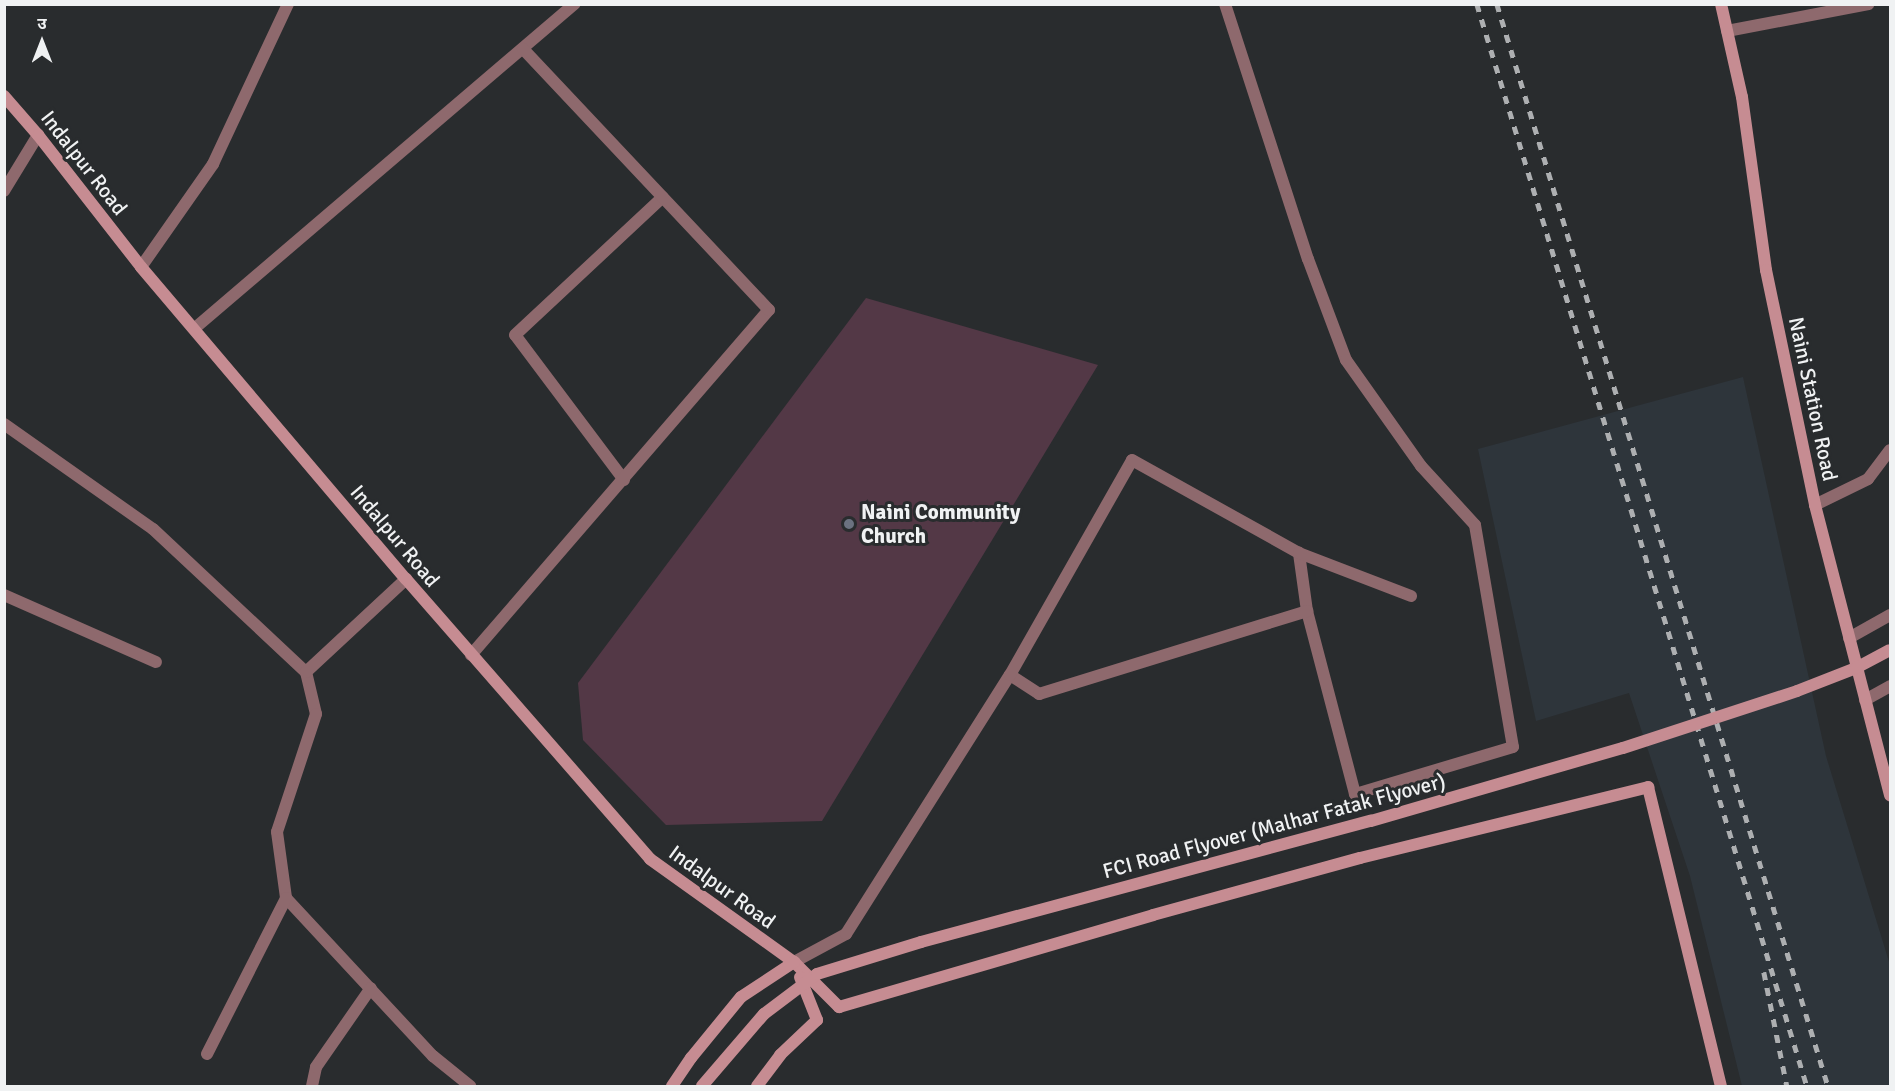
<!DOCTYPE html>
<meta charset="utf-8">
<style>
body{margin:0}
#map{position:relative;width:1895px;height:1091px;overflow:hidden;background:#292c2e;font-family:Signika,"Noto Sans Devanagari",sans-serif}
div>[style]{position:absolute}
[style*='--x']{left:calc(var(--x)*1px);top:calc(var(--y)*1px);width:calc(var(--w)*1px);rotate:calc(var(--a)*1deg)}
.built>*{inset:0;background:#2e353b}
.building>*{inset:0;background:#533846}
.street>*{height:12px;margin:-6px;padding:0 6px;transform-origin:6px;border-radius:6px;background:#8e696d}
.secondary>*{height:12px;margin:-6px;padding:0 6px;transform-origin:6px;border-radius:6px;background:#c68c92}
.rail>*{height:4.5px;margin-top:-2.25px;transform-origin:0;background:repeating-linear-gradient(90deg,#adafb1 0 8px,transparent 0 16px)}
.secondary-bridge>*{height:12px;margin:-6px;padding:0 6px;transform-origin:6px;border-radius:6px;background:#c68c92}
.dots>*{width:16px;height:16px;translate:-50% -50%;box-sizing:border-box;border:3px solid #292c2e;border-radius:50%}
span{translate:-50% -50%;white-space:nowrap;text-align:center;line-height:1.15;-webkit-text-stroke:6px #292c2e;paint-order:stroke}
.street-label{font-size:21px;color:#f0f2f3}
.poi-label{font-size:21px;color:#f0f2f3;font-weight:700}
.left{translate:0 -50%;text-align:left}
.frame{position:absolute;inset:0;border:6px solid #f0f2f3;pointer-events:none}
.north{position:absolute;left:12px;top:12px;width:60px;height:60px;-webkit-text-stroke:4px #292c2e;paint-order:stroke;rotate:0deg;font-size:16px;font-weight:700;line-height:24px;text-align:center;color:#f0f2f3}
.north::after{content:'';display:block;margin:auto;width:21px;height:27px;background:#f0f2f3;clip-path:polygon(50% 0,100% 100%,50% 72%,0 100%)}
</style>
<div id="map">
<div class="built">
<div style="clip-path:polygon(1743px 377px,1826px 756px,1890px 965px,1890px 1086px,1742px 1086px,1690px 876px,1629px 693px,1536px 721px,1478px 449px)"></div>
</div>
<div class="building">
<div style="clip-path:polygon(866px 298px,1098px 365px,822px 821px,666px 825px,583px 740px,578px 683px)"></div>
</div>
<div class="street">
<div style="--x:1225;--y:4;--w:268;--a:72"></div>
<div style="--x:1308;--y:259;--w:108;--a:69.4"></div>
<div style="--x:1346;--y:360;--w:130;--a:54.7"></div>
<div style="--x:1421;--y:466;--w:80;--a:47.5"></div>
<div style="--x:1475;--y:525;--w:225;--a:80.3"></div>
<div style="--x:1513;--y:747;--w:165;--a:163.4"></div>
<div style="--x:1355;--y:794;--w:189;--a:-104.7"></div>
<div style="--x:1307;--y:611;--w:59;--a:-97.9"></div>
<div style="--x:1727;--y:31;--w:144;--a:-10.8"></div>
<div style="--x:4;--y:191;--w:66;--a:-58.7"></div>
<div style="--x:141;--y:267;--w:126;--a:-55"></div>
<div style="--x:213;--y:164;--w:177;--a:-64.9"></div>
<div style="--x:195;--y:328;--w:499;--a:-40.5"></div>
<div style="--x:4;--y:424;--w:182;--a:35.2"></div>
<div style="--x:153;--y:529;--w:209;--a:43.1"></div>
<div style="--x:306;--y:672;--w:43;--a:76.6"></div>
<div style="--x:316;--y:714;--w:124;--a:108.3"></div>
<div style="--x:277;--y:832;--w:67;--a:82.2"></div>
<div style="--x:286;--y:898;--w:216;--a:47.1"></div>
<div style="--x:433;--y:1056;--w:48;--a:39"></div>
<div style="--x:624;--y:480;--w:181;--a:-126.9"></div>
<div style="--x:515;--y:335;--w:202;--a:-43"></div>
<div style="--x:1815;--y:505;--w:59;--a:-26.1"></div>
<div style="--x:1868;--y:479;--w:36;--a:-53"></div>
<div style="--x:4;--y:595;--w:166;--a:23.8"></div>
<div style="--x:1849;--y:638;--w:47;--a:-29.3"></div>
<div style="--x:471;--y:655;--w:456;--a:-49.2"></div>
<div style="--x:769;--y:310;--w:359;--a:-133.3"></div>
<div style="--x:306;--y:672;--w:137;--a:-42.9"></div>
<div style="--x:1010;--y:675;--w:35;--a:33"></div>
<div style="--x:1039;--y:694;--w:281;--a:-17.2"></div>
<div style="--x:1865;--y:700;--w:29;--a:-29"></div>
<div style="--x:794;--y:962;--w:59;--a:-28.3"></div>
<div style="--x:846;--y:934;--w:307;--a:-57.7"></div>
<div style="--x:1010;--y:675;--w:247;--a:-60.4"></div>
<div style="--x:1132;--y:460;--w:191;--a:29.1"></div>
<div style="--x:1299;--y:553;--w:120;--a:21"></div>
<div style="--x:207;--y:1054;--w:175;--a:-63.1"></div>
<div style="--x:312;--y:1086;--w:19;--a:-78"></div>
<div style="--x:316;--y:1067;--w:96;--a:-55.2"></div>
</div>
<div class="secondary">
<div style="--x:1721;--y:4;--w:95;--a:77.3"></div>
<div style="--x:1742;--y:97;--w:175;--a:82.1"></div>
<div style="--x:1766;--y:270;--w:240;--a:78.2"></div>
<div style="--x:1815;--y:505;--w:300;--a:75.5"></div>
<div style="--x:4;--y:96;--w:52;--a:48.9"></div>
<div style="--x:38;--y:135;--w:167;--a:52"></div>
<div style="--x:141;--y:267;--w:409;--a:49.7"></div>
<div style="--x:406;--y:579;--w:371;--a:48.9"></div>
<div style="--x:650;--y:859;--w:177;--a:35.6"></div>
<div style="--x:794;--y:962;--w:64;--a:45"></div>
<div style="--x:839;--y:1007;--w:327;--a:-16.3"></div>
<div style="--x:1153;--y:915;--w:215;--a:-15.4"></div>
<div style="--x:1360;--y:858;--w:297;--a:-13.8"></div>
<div style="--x:1648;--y:787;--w:308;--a:76.3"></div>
<div style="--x:672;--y:1086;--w:34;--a:-56"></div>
<div style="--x:691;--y:1058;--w:79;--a:-50.7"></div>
<div style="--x:741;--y:997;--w:64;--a:-33.4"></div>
<div style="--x:757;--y:1086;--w:39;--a:-53"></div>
<div style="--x:780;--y:1055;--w:51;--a:-43.4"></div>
<div style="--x:817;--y:1020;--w:46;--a:-111.6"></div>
</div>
<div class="rail">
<div style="--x:1477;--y:4;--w:1131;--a:73.04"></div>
<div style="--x:1497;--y:4;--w:1131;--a:72.99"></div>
<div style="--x:1764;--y:972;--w:116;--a:78.6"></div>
</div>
<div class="secondary-bridge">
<div style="--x:702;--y:1086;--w:95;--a:-49.3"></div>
<div style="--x:764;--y:1014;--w:66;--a:-37"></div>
<div style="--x:817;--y:974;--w:109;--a:-17.1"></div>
<div style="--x:921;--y:942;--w:466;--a:-15.1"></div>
<div style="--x:1371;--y:821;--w:262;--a:-16.2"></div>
<div style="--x:1623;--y:748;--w:183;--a:-18.1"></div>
<div style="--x:1797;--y:691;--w:63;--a:-21.3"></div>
<div style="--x:1856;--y:668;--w:38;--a:-28"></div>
</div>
<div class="dots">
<div style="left:849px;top:524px;background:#6b7280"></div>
</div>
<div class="street-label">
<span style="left:84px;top:163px;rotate:52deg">Indalpur Road</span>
<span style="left:1813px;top:399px;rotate:78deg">Naini Station Road</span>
<span style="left:395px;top:536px;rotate:50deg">Indalpur Road</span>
<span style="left:1274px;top:826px;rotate:-15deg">FCI Road Flyover (Malhar Fatak Flyover)</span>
<span style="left:722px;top:887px;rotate:36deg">Indalpur Road</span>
</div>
<div class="poi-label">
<span class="left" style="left:861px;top:524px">Naini Community<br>Church</span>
</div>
<div class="frame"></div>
<div class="north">उ</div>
</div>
